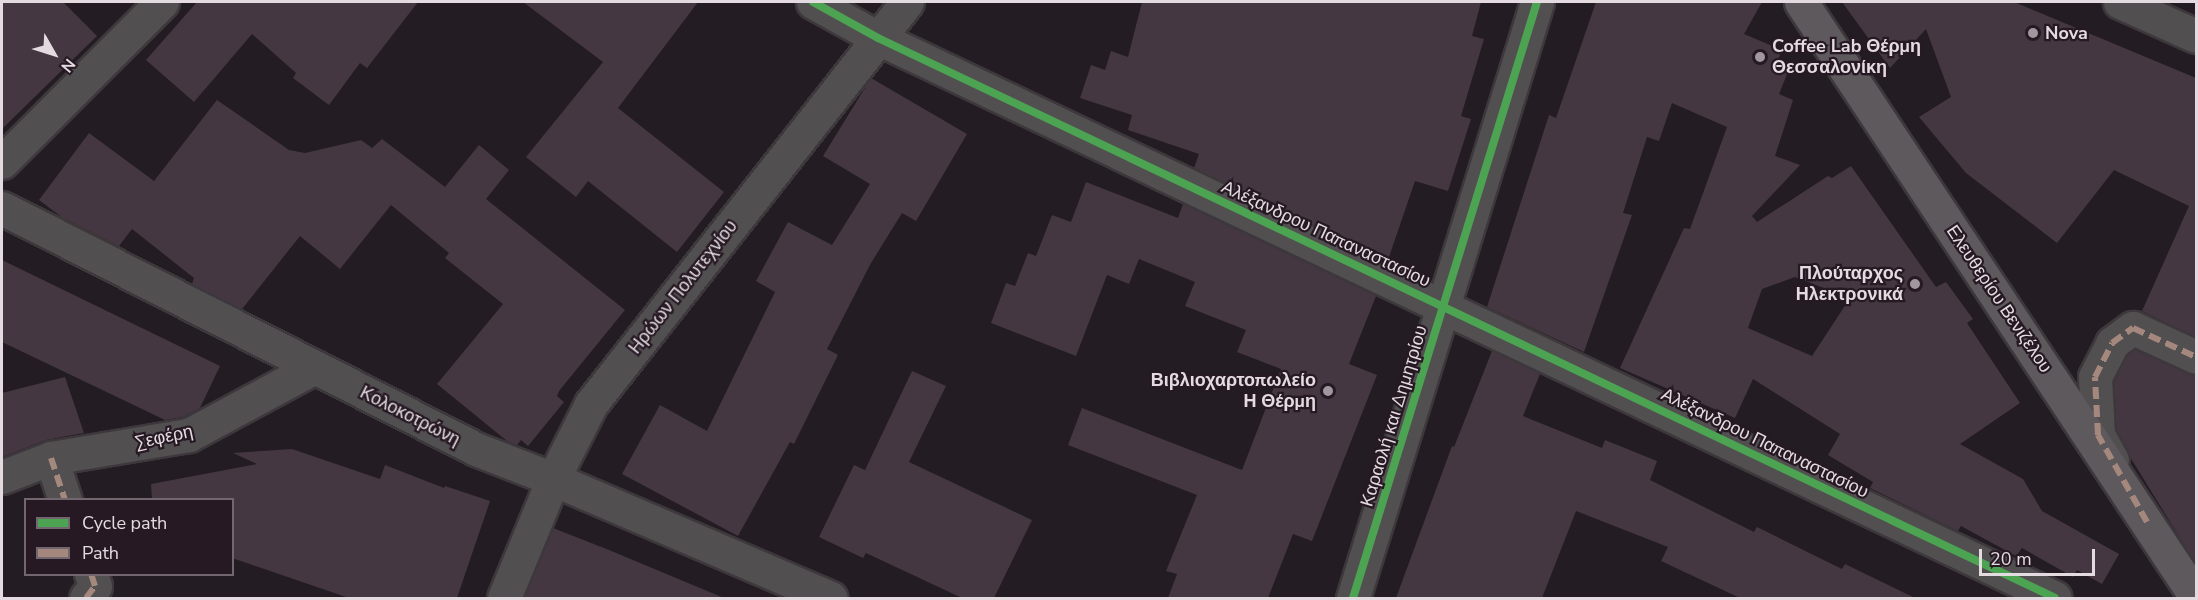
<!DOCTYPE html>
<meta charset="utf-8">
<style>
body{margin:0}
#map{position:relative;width:2198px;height:600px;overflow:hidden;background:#231c22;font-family:"Nunito Sans",sans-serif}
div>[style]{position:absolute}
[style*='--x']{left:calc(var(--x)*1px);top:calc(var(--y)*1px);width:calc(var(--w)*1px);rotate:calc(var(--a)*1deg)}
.building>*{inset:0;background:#443741}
.roads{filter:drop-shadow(2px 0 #3d383c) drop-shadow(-2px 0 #3d383c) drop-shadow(0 2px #3d383c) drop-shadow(0 -2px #3d383c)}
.street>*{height:33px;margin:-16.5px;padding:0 16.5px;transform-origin:16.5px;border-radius:16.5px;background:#524f51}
.secondary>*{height:33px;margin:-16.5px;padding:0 16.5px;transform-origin:16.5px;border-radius:16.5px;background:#5e595d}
.quiet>*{height:6px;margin-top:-3px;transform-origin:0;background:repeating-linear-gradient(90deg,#a5887d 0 12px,transparent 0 18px)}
.cycleway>*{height:8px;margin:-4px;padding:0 4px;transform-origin:4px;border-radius:4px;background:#4ca352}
.dots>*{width:16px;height:16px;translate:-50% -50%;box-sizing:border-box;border:3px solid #261923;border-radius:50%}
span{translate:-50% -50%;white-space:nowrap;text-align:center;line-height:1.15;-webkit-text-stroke:4.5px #261923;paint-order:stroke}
.poi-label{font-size:18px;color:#e4dbe1;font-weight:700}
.left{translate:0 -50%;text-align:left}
.right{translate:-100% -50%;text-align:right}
.street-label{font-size:18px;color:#e4dbe1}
.frame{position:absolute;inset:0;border:3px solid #e4dbe1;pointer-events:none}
.legend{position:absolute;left:24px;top:498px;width:210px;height:78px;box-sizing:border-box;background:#261923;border:2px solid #72676f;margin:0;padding:8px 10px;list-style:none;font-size:18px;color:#e4dbe1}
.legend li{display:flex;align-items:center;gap:12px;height:30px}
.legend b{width:30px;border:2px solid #72676f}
.north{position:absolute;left:24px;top:24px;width:60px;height:60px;-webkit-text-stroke:4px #261923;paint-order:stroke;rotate:129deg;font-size:16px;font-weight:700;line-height:24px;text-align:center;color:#e4dbe1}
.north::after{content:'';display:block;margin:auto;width:21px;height:27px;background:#e4dbe1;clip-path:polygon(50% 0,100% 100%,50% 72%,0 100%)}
.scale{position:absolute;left:1979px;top:549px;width:116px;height:27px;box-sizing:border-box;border:3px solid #e4dbe1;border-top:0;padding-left:8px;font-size:18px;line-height:21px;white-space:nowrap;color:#e4dbe1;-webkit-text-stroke:4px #261923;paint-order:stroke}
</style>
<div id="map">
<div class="building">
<div style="clip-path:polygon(2px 2px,63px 2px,97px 36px,2px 129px)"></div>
<div style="clip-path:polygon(197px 2px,418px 2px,367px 68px,360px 63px,329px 105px,293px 78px,296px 73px,252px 34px,194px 102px,146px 60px)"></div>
<div style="clip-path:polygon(523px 2px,698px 2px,618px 108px,724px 192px,677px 252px,588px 181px,576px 197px,526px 157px,603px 62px)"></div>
<div style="clip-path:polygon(1142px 2px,1481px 2px,1472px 36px,1484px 39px,1461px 116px,1471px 119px,1448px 191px,1415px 181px,1388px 260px,1194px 168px,1199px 154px,1128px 130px,1132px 115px,1080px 98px,1091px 65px,1105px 70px,1111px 51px,1128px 57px)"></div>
<div style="clip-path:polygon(evenodd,1596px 2px,1762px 2px,1744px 34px,1782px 50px,1775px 67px,1788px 72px,1779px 94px,1793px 100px,1775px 156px,1800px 165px,1752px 216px,1757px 222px,1828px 176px,1832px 178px,1851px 166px,1936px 287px,1946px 282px,1973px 319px,1967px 323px,2020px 403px,1960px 444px,2023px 479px,2042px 511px,2119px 554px,2102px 584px,2077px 570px,2073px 577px,2022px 548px,2016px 556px,1961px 526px,1958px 531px,1870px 488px,1873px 482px,1828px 455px,1840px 434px,1753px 379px,1735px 418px,1620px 368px,1684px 228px,1690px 229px,1727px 127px,1672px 103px,1659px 141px,1647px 137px,1623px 213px,1632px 215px,1584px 352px,1487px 307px,1549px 115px,1556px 118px,1596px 2px,1795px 277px,1850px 298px,1812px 356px,1748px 328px,1762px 289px,1795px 277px)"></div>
<div style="clip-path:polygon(1842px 2px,2014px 2px,2196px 78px,2196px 337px,2142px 311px,2189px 206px,2114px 170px,2057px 243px,1966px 173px,1919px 117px,1951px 97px,1926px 29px,1890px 68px)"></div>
<div style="clip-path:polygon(871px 78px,967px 134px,916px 221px,902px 213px,871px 263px,827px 349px,838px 355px,794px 444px,790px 442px,738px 536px,622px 474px,660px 405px,707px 431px,775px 292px,756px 281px,788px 222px,832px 245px,870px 184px,823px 156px)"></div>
<div style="clip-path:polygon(217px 100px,289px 150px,305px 153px,361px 140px,372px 148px,382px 139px,445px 187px,479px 145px,509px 170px,486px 199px,625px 310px,559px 391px,557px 396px,564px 402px,528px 446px,521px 440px,517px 445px,507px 441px,437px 384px,503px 304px,445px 258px,449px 253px,391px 205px,340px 269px,300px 236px,242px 309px,192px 284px,194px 278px,132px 229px,119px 246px,63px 218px,39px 200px,89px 133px,154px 181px)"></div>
<div style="clip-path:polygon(1086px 182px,1178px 218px,1183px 204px,1376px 296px,1349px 364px,1377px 375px,1312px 541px,1293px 534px,1268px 598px,1168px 598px,1177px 574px,1166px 571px,1197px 495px,1068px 445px,1082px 408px,1242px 470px,1281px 369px,1237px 352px,1246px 330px,1185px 306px,1195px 282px,1139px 259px,1129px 284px,1107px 275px,1076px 356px,991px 323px,1006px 283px,1015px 286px,1028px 253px,1036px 256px,1052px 215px,1071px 222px)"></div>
<div style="clip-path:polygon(2px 260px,220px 366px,200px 408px,183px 417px,165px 420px,2px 342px)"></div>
<div style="clip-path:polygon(2135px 350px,2196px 376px,2196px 564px,2130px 457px,2116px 430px,2114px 381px,2127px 356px)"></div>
<div style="clip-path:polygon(1492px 351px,1540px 374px,1523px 416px,1602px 448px,1605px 440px,1657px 461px,1650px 480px,1754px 532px,1757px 527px,1842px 569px,1845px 564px,1915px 598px,1740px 598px,1661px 561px,1668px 547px,1576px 511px,1542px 598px,1396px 598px,1452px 446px,1454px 447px)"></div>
<div style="clip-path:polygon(912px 371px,946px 386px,909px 462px,1032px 520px,994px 598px,962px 598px,866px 553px,863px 558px,819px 537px,854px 465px,865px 470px)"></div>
<div style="clip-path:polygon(65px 377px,84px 433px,46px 440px,2px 457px,2px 393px)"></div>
<div style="clip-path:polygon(292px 449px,380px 479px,385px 465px,444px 488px,445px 486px,490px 501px,457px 598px,349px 598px,232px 558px,232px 500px,152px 500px,151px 484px,257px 464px,233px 453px)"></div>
<div style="clip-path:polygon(553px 528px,609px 550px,724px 598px,524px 598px)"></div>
</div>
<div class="roads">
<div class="street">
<div style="--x:813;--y:2;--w:74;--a:29"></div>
<div style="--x:878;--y:38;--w:1303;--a:25.44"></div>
<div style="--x:2120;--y:2;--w:83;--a:24.1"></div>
<div style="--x:2;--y:162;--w:226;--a:-45"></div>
<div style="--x:2;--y:208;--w:532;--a:26.95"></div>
<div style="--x:476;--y:449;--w:83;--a:21.3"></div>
<div style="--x:553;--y:479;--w:302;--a:23.2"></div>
<div style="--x:51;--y:458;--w:44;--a:71.6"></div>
<div style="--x:2112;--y:460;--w:29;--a:-119"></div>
<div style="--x:2098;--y:435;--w:58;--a:-93"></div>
<div style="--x:2095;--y:377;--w:38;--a:-63"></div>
<div style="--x:2112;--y:343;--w:26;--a:-36"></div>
<div style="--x:2133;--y:328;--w:69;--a:24.7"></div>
<div style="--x:2;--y:477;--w:53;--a:-21.2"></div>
<div style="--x:51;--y:458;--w:140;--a:-9.5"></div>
<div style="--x:189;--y:435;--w:143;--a:-28.4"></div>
<div style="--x:86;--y:598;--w:15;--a:-53"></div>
<div style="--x:95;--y:586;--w:13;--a:-108"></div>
<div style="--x:504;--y:598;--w:129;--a:-67.6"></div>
<div style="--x:553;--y:479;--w:84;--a:-63.1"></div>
<div style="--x:591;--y:404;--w:511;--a:-51.83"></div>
<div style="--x:1353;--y:598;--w:624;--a:-72.84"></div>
</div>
<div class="secondary">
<div style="--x:1801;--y:2;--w:714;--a:56.42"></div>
</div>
</div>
<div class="quiet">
<div style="--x:51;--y:458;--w:44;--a:71.6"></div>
<div style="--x:2147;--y:522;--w:100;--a:-119.4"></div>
<div style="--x:2098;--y:435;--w:58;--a:-93"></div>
<div style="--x:2095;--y:377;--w:38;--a:-63"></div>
<div style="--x:2112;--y:343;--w:26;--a:-36"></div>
<div style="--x:2133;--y:328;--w:69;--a:24.7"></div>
<div style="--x:86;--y:598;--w:15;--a:-53"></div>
<div style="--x:95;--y:586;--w:13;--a:-108"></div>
</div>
<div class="cycleway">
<div style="--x:813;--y:2;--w:74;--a:29"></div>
<div style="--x:878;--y:38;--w:1303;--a:25.44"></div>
<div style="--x:1353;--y:598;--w:624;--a:-72.84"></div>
</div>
<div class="dots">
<div style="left:2033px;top:33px;background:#a0989e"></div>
<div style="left:1760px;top:57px;background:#a0989e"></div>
<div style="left:1915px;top:284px;background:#a0989e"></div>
<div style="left:1328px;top:391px;background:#a0989e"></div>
</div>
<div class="poi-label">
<span class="left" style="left:2045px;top:33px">Nova</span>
<span class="left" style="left:1772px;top:57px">Coffee Lab Θέρμη<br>Θεσσαλονίκη</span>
<span class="right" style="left:1903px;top:284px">Πλούταρχος<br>Ηλεκτρονικά</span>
<span class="right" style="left:1316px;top:391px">Βιβλιοχαρτοπωλείο<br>Η Θέρμη</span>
</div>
<div class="street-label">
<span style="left:1326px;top:234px;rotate:25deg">Αλέξανδρου Παπαναστασίου</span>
<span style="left:683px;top:287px;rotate:-52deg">Ηρώων Πολυτεχνίου</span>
<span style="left:1999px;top:299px;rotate:56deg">Ελευθερίου Βενιζέλου</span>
<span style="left:410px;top:416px;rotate:27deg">Κολοκοτρώνη</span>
<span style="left:1394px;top:416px;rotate:-73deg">Καραολή και Δημητρίου</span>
<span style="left:164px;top:437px;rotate:-12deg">Σεφέρη</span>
<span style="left:1765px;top:443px;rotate:26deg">Αλέξανδρου Παπαναστασίου</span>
</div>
<div class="frame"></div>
<ul class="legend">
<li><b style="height:8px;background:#4ca352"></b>Cycle path</li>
<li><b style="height:8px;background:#a5887d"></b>Path</li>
</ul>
<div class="north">N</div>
<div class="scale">20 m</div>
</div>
